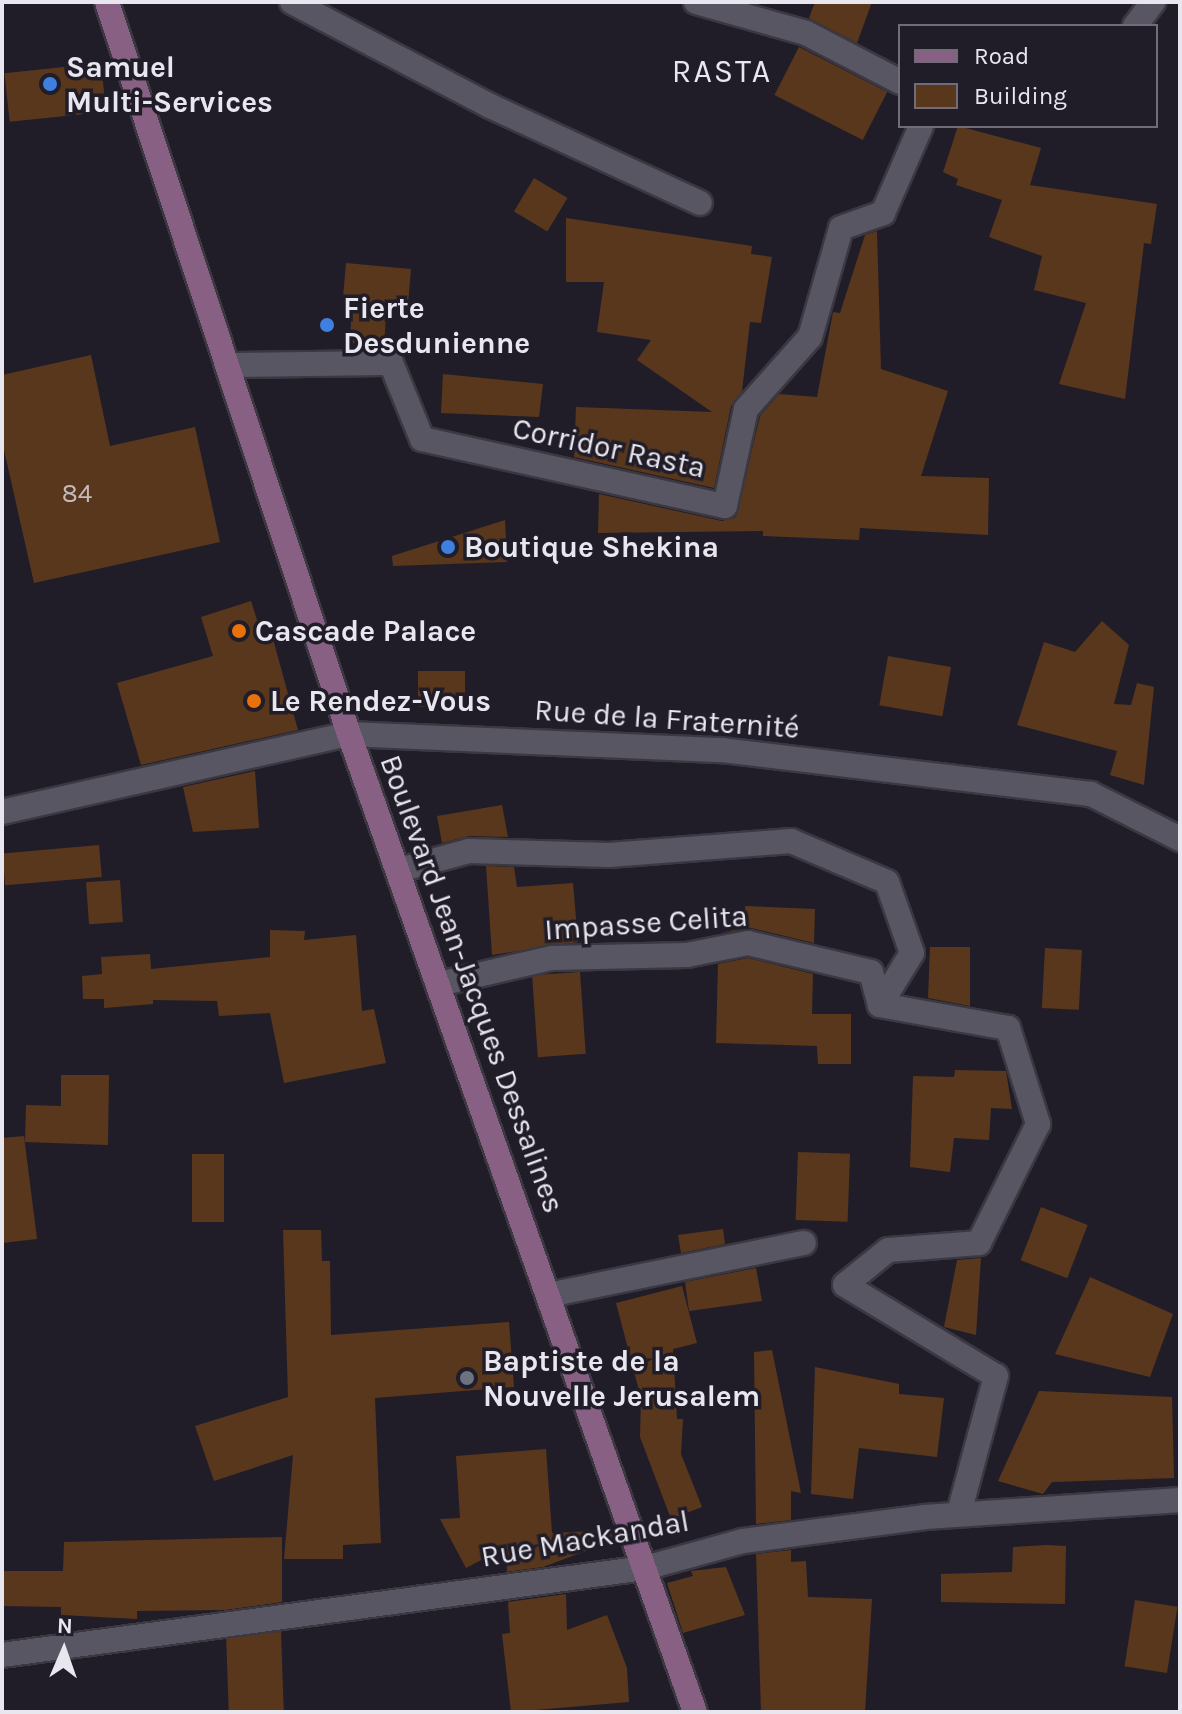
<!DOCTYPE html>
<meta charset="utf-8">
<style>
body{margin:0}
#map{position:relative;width:1182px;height:1714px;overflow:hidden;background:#201d29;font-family:Karla,sans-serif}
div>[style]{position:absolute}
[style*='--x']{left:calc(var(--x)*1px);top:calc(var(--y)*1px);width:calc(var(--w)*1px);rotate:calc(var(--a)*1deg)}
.building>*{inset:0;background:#59371c;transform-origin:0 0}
.roads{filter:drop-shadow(2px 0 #3b3842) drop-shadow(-2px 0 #3b3842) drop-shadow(0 2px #3b3842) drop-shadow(0 -2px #3b3842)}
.street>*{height:24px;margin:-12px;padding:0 12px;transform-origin:12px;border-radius:12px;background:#595664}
.secondary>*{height:24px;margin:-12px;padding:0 12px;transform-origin:12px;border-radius:12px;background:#876083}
.dots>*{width:22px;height:22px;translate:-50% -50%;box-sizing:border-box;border:4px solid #201d29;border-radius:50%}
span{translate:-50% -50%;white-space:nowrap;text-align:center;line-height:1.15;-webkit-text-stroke:7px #201d29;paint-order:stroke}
.number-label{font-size:26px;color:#c4baba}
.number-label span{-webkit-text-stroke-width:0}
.poi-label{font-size:30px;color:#e8e6ee;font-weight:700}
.left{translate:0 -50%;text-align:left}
.street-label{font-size:30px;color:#e8e6ee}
.neighbourhood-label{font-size:32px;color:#e8e6ee;letter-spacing:2px}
.frame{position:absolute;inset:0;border:4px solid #e8e6ee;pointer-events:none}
.legend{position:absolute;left:898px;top:24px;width:260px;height:104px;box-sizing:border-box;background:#201d29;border:2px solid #706d78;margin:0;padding:10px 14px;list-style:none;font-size:24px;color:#e8e6ee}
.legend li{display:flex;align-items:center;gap:16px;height:40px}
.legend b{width:40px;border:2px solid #706d78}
.north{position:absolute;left:24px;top:1610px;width:80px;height:80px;-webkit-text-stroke:6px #201d29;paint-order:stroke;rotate:2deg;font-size:22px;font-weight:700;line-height:32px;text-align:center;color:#e8e6ee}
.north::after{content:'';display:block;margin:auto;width:28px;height:36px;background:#e8e6ee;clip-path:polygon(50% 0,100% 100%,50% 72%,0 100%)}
</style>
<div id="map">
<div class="building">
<div style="clip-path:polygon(815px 2px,872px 2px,857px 43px,809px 18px)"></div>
<div style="left:799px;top:47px;width:99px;height:54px;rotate:27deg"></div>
<div style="left:101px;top:63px;width:49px;height:97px;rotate:84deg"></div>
<div style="clip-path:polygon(958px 126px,1041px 148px,1030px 185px,1157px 204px,1151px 244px,1144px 243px,1125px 399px,1059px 384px,1086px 303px,1034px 290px,1042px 256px,989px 237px,1002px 200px,956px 185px,958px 179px,943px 172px)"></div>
<div style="left:534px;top:178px;width:39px;height:39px;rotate:31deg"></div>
<div style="clip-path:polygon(566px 218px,752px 246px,751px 254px,772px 257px,761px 323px,750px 322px,742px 391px,731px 406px,714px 488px,574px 457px,576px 407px,712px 412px,637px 360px,651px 340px,597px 332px,604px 282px,566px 282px)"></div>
<div style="clip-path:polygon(877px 231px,881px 369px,948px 391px,921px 476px,989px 478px,988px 535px,860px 528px,859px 540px,763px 536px,763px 531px,598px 533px,599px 494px,722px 521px,736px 517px,760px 416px,779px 394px,817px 397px,833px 312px,840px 313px,865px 235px)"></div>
<div style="clip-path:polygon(346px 263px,411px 269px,408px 304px,387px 302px,384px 345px,350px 343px,352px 299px,343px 298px)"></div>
<div style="clip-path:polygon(91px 355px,110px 446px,195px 427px,220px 542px,34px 583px,2px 441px,2px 375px)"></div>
<div style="clip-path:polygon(443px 374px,543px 384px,539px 417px,441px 413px)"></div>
<div style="clip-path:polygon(505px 520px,507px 562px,393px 566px,392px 556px)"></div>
<div style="clip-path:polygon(251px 601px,264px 642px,273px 639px,298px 730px,141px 765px,117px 683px,213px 656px,201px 617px)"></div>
<div style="clip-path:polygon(1102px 621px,1129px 645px,1114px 704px,1131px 705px,1137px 683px,1154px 687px,1144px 785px,1110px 775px,1117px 751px,1017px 725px,1044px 642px,1075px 652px)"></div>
<div style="left:888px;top:656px;width:64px;height:50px;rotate:10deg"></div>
<div style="left:418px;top:671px;width:47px;height:36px"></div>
<div style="clip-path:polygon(255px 771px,259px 828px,193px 832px,183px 787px)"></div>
<div style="clip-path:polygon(502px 805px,508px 837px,469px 836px,442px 843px,437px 816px)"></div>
<div style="left:99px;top:845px;width:32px;height:97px;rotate:85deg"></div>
<div style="clip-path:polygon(486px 866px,514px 867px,517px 887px,573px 883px,578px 942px,492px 955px)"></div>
<div style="left:120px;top:880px;width:42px;height:34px;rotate:86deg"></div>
<div style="clip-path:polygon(745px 906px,815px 909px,814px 943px,751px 928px,719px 933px,746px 927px)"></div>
<div style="clip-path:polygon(270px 930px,305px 931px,304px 940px,356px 935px,362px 1011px,374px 1009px,386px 1063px,284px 1083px,270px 1013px,219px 1016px,217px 1001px,153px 1000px,153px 1004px,104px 1008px,104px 999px,83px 999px,82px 976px,102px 974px,101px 957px,150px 954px,151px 969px,270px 957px)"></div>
<div style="clip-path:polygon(930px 947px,970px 947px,970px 1006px,928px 998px)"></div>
<div style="left:1045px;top:948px;width:37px;height:60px;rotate:3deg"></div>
<div style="clip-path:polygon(748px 958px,813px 974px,812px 1014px,851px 1014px,851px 1064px,818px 1064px,817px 1046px,716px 1043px,718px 964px)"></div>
<div style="left:580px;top:972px;width:82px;height:48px;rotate:86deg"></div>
<div style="clip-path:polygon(955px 1070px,1006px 1071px,1012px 1109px,991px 1108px,989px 1140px,954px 1138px,950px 1172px,910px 1167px,913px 1076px,954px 1077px)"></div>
<div style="clip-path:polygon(61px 1075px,109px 1075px,108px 1145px,25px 1142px,26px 1105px,61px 1106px)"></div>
<div style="clip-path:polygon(24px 1136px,37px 1239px,2px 1243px,2px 1138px)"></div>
<div style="left:798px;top:1152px;width:52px;height:68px;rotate:2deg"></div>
<div style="left:224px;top:1154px;width:68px;height:32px;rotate:90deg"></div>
<div style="left:1041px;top:1207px;width:50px;height:57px;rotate:21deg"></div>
<div style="clip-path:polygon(723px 1229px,725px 1244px,681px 1253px,678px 1235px)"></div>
<div style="clip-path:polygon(283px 1230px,321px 1230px,322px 1261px,330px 1261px,331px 1335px,509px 1322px,514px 1387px,375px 1398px,381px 1543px,343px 1545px,343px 1559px,284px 1559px,293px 1455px,214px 1481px,195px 1426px,288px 1397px)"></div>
<div style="clip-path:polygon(981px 1258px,976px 1335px,944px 1327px,957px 1260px)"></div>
<div style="clip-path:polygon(756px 1268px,762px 1301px,689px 1311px,685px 1282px)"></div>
<div style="clip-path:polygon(1090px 1277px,1173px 1314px,1150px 1377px,1055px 1354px)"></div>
<div style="clip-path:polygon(682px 1286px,697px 1343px,673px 1349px,677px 1419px,683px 1419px,681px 1454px,702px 1507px,671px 1519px,640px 1437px,641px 1398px,616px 1303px)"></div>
<div style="clip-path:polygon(772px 1350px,801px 1493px,791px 1491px,791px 1520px,756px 1524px,754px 1352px)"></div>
<div style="clip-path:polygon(815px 1367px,899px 1384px,899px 1394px,944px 1398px,937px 1457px,859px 1448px,853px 1499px,811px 1494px)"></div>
<div style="clip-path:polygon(1039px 1391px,1172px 1397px,1174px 1478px,1052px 1482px,1043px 1494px,998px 1481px)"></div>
<div style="clip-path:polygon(546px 1449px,552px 1533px,615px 1530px,618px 1539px,543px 1567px,507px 1572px,506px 1547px,466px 1568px,440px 1519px,460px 1518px,456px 1456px)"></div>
<div style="clip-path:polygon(282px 1537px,282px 1602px,225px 1610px,137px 1611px,137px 1619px,61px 1615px,61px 1607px,2px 1606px,2px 1571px,63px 1571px,64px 1542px)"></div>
<div style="clip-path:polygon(1047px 1545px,1066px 1546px,1065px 1604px,941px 1602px,941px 1574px,1012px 1572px,1013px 1547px)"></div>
<div style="clip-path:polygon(791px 1550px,791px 1562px,806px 1561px,808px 1597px,872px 1599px,865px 1712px,761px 1712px,756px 1554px)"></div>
<div style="clip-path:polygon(726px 1567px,745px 1615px,683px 1633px,667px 1583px,693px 1576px,691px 1571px)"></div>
<div style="clip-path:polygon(566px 1594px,567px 1630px,607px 1615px,627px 1668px,629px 1702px,511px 1712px,502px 1634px,510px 1633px,508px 1602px)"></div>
<div style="left:1135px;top:1600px;width:43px;height:67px;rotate:9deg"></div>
<div style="left:281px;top:1632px;width:80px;height:55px;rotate:88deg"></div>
</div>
<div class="roads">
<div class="street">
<div style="--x:292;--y:2;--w:224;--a:27.7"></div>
<div style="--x:490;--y:106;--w:231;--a:24.8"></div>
<div style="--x:696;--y:2;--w:114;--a:15.7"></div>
<div style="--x:806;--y:33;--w:106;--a:27.5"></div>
<div style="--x:1135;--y:26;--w:30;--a:-53"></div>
<div style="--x:228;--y:365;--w:163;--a:-0.7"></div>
<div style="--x:391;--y:363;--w:82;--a:67.8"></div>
<div style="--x:422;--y:439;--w:310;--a:12.5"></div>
<div style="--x:725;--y:506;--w:99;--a:-77.8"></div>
<div style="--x:746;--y:409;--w:96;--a:-48.4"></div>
<div style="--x:810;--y:337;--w:113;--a:-74.1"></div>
<div style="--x:841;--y:228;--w:45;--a:-19.7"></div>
<div style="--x:883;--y:213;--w:95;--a:-66.4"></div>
<div style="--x:2;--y:812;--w:356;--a:-12.7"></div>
<div style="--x:349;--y:734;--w:373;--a:2.5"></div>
<div style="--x:722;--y:750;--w:372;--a:6.8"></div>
<div style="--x:1091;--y:794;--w:100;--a:26.8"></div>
<div style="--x:399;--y:870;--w:73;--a:-15.2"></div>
<div style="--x:469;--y:851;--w:140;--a:1.6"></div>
<div style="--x:609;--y:855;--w:183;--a:-4.4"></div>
<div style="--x:791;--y:841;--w:104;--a:23.1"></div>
<div style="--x:887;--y:882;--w:75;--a:70.6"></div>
<div style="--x:912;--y:953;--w:61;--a:121.6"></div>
<div style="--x:439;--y:984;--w:116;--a:-13"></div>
<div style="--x:552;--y:958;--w:135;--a:-1.3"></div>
<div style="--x:687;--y:955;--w:62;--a:-11.1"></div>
<div style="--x:748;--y:943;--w:126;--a:13.3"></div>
<div style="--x:871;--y:972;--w:34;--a:75"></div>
<div style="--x:880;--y:1005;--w:130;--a:10.2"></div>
<div style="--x:1008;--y:1028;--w:101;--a:72.6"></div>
<div style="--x:1038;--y:1124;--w:133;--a:116.4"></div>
<div style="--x:979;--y:1243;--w:91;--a:175.6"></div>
<div style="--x:888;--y:1250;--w:55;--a:140.9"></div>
<div style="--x:845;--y:1285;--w:176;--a:31.1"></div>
<div style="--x:996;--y:1376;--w:142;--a:105.1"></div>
<div style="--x:548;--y:1295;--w:261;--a:-11.5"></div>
<div style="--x:2;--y:1655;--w:649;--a:-7.71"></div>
<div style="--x:645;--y:1568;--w:102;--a:-15.4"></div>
<div style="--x:743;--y:1541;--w:184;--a:-7.5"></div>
<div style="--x:925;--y:1517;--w:256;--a:-3.8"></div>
</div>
<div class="secondary">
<div style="--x:107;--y:2;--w:771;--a:71.71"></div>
<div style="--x:349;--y:734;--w:1037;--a:70.52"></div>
</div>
</div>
<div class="dots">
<div style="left:50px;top:84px;background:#3f7fe0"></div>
<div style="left:327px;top:325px;background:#3f7fe0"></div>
<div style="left:448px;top:547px;background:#3f7fe0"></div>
<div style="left:239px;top:631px;background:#e8710a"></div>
<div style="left:254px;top:701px;background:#e8710a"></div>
<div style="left:467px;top:1378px;background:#6b7280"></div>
</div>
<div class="number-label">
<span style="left:77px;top:494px">84</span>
</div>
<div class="poi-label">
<span class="left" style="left:66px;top:84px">Samuel<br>Multi-Services</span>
<span class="left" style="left:343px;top:325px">Fierte<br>Desdunienne</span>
<span class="left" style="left:464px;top:547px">Boutique Shekina</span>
<span class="left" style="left:255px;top:631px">Cascade Palace</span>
<span class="left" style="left:270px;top:701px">Le Rendez-Vous</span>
<span class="left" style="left:483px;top:1378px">Baptiste de la<br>Nouvelle Jerusalem</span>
</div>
<div class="street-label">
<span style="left:609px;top:448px;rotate:12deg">Corridor Rasta</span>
<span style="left:667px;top:719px;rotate:4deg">Rue de la Fraternité</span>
<span style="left:646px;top:923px;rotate:-4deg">Impasse Celita</span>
<span style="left:472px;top:984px;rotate:70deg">Boulevard Jean-Jacques Dessalines</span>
<span style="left:585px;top:1539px;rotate:-10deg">Rue Mackandal</span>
</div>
<div class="neighbourhood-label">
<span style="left:722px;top:72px">RASTA</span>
</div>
<div class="frame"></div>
<ul class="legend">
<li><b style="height:10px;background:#876083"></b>Road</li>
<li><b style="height:22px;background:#59371c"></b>Building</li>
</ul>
<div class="north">N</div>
</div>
